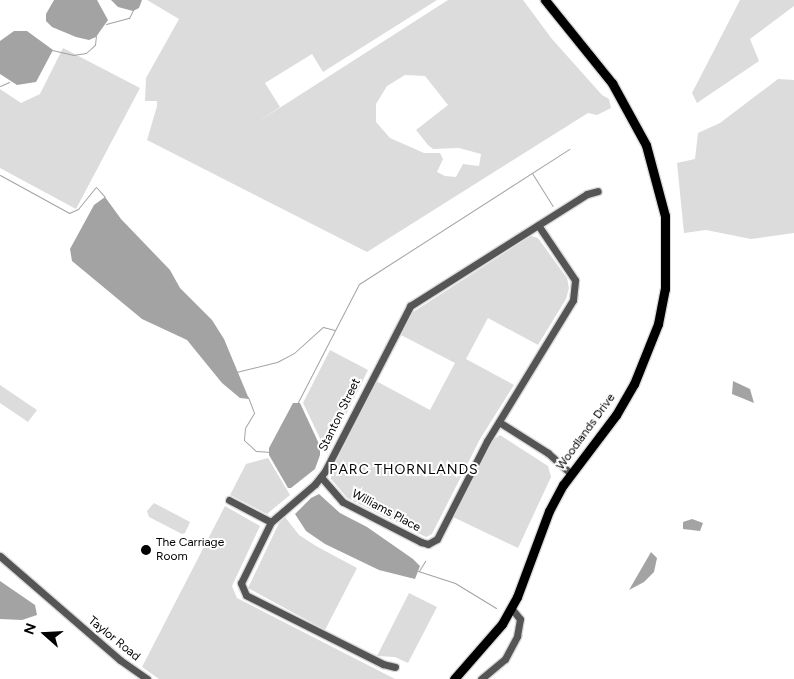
<!DOCTYPE html>
<style>
body{margin:0}
#map{position:relative;width:794px;height:679px;overflow:hidden;background:#fff;font-family:Figtree,sans-serif}
div>[style]{position:absolute}
[style*='--x']{left:calc(var(--x)*1px);top:calc(var(--y)*1px);width:calc(var(--w)*1px);rotate:calc(var(--a)*1deg)}
.green>*{inset:0;background:#dcdcdc}
.water>*{inset:0;background:#a3a3a3}
.stream>*{height:1px;margin:-0.5px;padding:0 0.5px;transform-origin:0.5px;border-radius:0.5px;background:#a3a3a3}
.roads{filter:drop-shadow(1px 0 #dbdbdb) drop-shadow(-1px 0 #dbdbdb) drop-shadow(0 1px #dbdbdb) drop-shadow(0 -1px #dbdbdb)}
.minor>*{height:7px;margin:-3.5px;padding:0 3.5px;transform-origin:3.5px;border-radius:3.5px;background:#555}
.major>*{height:9px;margin:-4.5px;padding:0 4.5px;transform-origin:4.5px;border-radius:4.5px;background:#000}
.dots>*{width:14px;height:14px;translate:-50% -50%;box-sizing:border-box;border:2px solid #fff;border-radius:50%}
span{translate:-50% -50%;white-space:nowrap;text-align:center;line-height:1.15;-webkit-text-stroke:4px #fff;paint-order:stroke}
.street-label{font-size:12px;color:#000}
.poi-label{font-size:12px;color:#000}
.left{translate:0 -50%;text-align:left}
.neighbourhood-label{font-size:14px;color:#000;letter-spacing:1px}
.north{position:absolute;left:20px;top:609px;width:50px;height:50px;-webkit-text-stroke:4px #fff;paint-order:stroke;rotate:289deg;font-size:14px;font-weight:700;line-height:20px;text-align:center;color:#000}
.north::after{content:'';display:block;margin:auto;width:18px;height:22px;background:#000;clip-path:polygon(50% 0,100% 100%,50% 72%,0 100%)}
</style>
<div id="map">
<div class="green">
<div style="clip-path:polygon(evenodd,147px 0,437px 0,323px 72px,312px 54px,265px 83px,280px 107px,256px 123px,448px 0,523px 0,552px 39px,602px 95px,609px 99px,611px 108px,597px 115px,588px 113px,367px 252px,147px 140px,157px 106px,157px 101px,145px 101px,146px 78px,179px 19px,147px 0,405px 75px,425px 76px,448px 105px,416px 130px,428px 145px,433px 149px,459px 148px,481px 154px,479px 166px,463px 164px,456px 177px,445px 176px,437px 172px,443px 159px,440px 153px,424px 153px,390px 138px,376px 122px,376px 104px,387px 86px,405px 75px)"></div>
<div style="clip-path:polygon(740px 0,794px 0,794px 6px,750px 39px,759px 61px,697px 103px,692px 93px)"></div>
<div style="clip-path:polygon(63px 48px,140px 88px,76px 209px,0 168px,0 89px,21px 103px,40px 94px)"></div>
<div style="clip-path:polygon(778px 79px,794px 80px,794px 233px,751px 239px,706px 230px,684px 233px,677px 163px,695px 159px,698px 133px,720px 123px)"></div>
<div style="clip-path:polygon(531px 236px,538px 238px,567px 278px,569px 288px,566px 299px,538px 345px,488px 318px,466px 359px,514px 385px,480px 439px,432px 534px,426px 537px,347px 498px,331px 479px,331px 472px,376px 381px,430px 410px,455px 363px,399px 334px,413px 312px)"></div>
<div style="clip-path:polygon(330px 350px,368px 370px,327px 453px,303px 403px)"></div>
<div style="clip-path:polygon(0 385px,37px 410px,28px 422px,0 403px)"></div>
<div style="clip-path:polygon(500px 435px,548px 466px,551px 477px,518px 548px,453px 517px,493px 440px)"></div>
<div style="clip-path:polygon(268px 458px,290px 495px,267px 514px,230px 495px,246px 464px)"></div>
<div style="clip-path:polygon(154px 503px,190px 522px,185px 533px,182px 534px,149px 517px,147px 511px)"></div>
<div style="clip-path:polygon(225px 506px,260px 526px,232px 586px,237px 598px,395px 679px,159px 679px,142px 667px)"></div>
<div style="clip-path:polygon(285px 517px,299px 535px,316px 546px,357px 568px,325px 630px,248px 588px,279px 523px)"></div>
<div style="clip-path:polygon(409px 593px,437px 607px,408px 663px,395px 657px,377px 656px)"></div>
</div>
<div class="water">
<div style="clip-path:polygon(54px 0,97px 0,108px 20px,96px 37px,89px 40px,76px 37px,52px 27px,46px 21px,46px 14px)"></div>
<div style="clip-path:polygon(111px 0,142px 0,139px 8px,133px 11px,118px 7px)"></div>
<div style="clip-path:polygon(14px 31px,27px 31px,53px 50px,36px 82px,17px 85px,0 74px,0 41px)"></div>
<div style="clip-path:polygon(105px 197px,121px 219px,170px 270px,180px 288px,212px 320px,224px 339px,249px 399px,240px 398px,222px 383px,187px 340px,142px 319px,72px 261px,70px 249px,94px 205px)"></div>
<div style="clip-path:polygon(733px 381px,750px 389px,754px 403px,732px 394px)"></div>
<div style="clip-path:polygon(293px 403px,300px 403px,320px 446px,320px 455px,315px 469px,291px 488px,288px 488px,269px 455px,269px 448px)"></div>
<div style="clip-path:polygon(319px 494px,340px 513px,367px 527px,413px 559px,420px 566px,415px 579px,379px 570px,325px 544px,306px 531px,295px 514px,311px 498px)"></div>
<div style="clip-path:polygon(692px 519px,703px 523px,700px 531px,683px 529px,683px 522px)"></div>
<div style="clip-path:polygon(651px 552px,657px 558px,654px 572px,644px 582px,629px 590px)"></div>
<div style="clip-path:polygon(0 581px,35px 605px,37px 615px,22px 620px,0 619px)"></div>
</div>
<div class="stream">
<div style="--x:106;--y:24;--w:24;--a:-15"></div>
<div style="--x:129;--y:18;--w:9;--a:-63"></div>
<div style="--x:52;--y:50;--w:22;--a:13"></div>
<div style="--x:73;--y:55;--w:13;--a:-9"></div>
<div style="--x:86;--y:53;--w:12;--a:-42"></div>
<div style="--x:95;--y:45;--w:9;--a:-84"></div>
<div style="--x:0;--y:86;--w:10;--a:-24"></div>
<div style="--x:532;--y:173;--w:39;--a:58"></div>
<div style="--x:0;--y:175;--w:79;--a:28.8"></div>
<div style="--x:69;--y:213;--w:10;--a:-24"></div>
<div style="--x:78;--y:209;--w:28;--a:-51"></div>
<div style="--x:96;--y:187;--w:13;--a:48"></div>
<div style="--x:236;--y:372;--w:42;--a:-13.7"></div>
<div style="--x:277;--y:362;--w:19;--a:-28"></div>
<div style="--x:294;--y:353;--w:39;--a:-42"></div>
<div style="--x:323;--y:327;--w:12;--a:14"></div>
<div style="--x:248;--y:397;--w:17;--a:69"></div>
<div style="--x:254;--y:413;--w:17;--a:121"></div>
<div style="--x:245;--y:428;--w:12;--a:95"></div>
<div style="--x:244;--y:440;--w:16;--a:43"></div>
<div style="--x:256;--y:451;--w:15;--a:4"></div>
<div style="--x:297;--y:404;--w:135;--a:-62.7"></div>
<div style="--x:359;--y:284;--w:250;--a:-32.7"></div>
<div style="--x:418;--y:571;--w:39;--a:18"></div>
<div style="--x:455;--y:583;--w:48;--a:31.4"></div>
<div style="--x:419;--y:571;--w:12;--a:-59"></div>
</div>
<div class="roads">
<div class="minor">
<div style="--x:499;--y:422;--w:58;--a:32.3"></div>
<div style="--x:548;--y:453;--w:30;--a:42"></div>
<div style="--x:321;--y:477;--w:33;--a:49"></div>
<div style="--x:343;--y:502;--w:88;--a:27.1"></div>
<div style="--x:421;--y:542;--w:7;--a:16"></div>
<div style="--x:428;--y:544;--w:10;--a:-29"></div>
<div style="--x:437;--y:539;--w:110;--a:-63"></div>
<div style="--x:487;--y:441;--w:165;--a:-58.6"></div>
<div style="--x:573;--y:300;--w:20;--a:-84"></div>
<div style="--x:575;--y:280;--w:66;--a:-123.9"></div>
<div style="--x:229;--y:500;--w:47;--a:27.6"></div>
<div style="--x:0;--y:556;--w:159;--a:40.9"></div>
<div style="--x:120;--y:660;--w:33;--a:35"></div>
<div style="--x:395;--y:667;--w:12;--a:-166"></div>
<div style="--x:383;--y:664;--w:153;--a:-153.3"></div>
<div style="--x:246;--y:595;--w:13;--a:-113"></div>
<div style="--x:241;--y:583;--w:68;--a:-63.8"></div>
<div style="--x:271;--y:522;--w:58;--a:-40.8"></div>
<div style="--x:315;--y:484;--w:16;--a:-52"></div>
<div style="--x:325;--y:471;--w:186;--a:-62.7"></div>
<div style="--x:410;--y:306;--w:209;--a:-32.3"></div>
<div style="--x:587;--y:194;--w:11;--a:-15"></div>
<div style="--x:481;--y:679;--w:31;--a:-40"></div>
<div style="--x:505;--y:659;--w:26;--a:-62"></div>
<div style="--x:517;--y:636;--w:17;--a:-80"></div>
<div style="--x:520;--y:619;--w:14;--a:-129"></div>
</div>
<div class="major">
<div style="--x:454;--y:679;--w:73;--a:-48.9"></div>
<div style="--x:502;--y:624;--w:31;--a:-61"></div>
<div style="--x:517;--y:597;--w:92;--a:-69.6"></div>
<div style="--x:549;--y:511;--w:30;--a:-62"></div>
<div style="--x:563;--y:485;--w:88;--a:-52.9"></div>
<div style="--x:616;--y:415;--w:36;--a:-60"></div>
<div style="--x:634;--y:384;--w:65;--a:-68.2"></div>
<div style="--x:658;--y:324;--w:36;--a:-79"></div>
<div style="--x:665;--y:289;--w:73;--a:-90"></div>
<div style="--x:665;--y:216;--w:73;--a:-105"></div>
<div style="--x:646;--y:145;--w:71;--a:-118.7"></div>
<div style="--x:612;--y:83;--w:107;--a:-128.9"></div>
</div>
</div>
<div class="dots">
<div style="left:146px;top:550px;background:#000"></div>
</div>
<div class="street-label">
<span style="left:340px;top:415px;rotate:-64deg">Stanton Street</span>
<span style="left:586px;top:432px;rotate:-54deg">Woodlands Drive</span>
<span style="left:386px;top:511px;rotate:28deg">Williams Place</span>
<span style="left:114px;top:639px;rotate:39deg">Taylor Road</span>
</div>
<div class="poi-label">
<span class="left" style="left:156px;top:550px">The Carriage<br>Room</span>
</div>
<div class="neighbourhood-label">
<span style="left:404px;top:470px">PARC THORNLANDS</span>
</div>
<div class="north">N</div>
</div>
